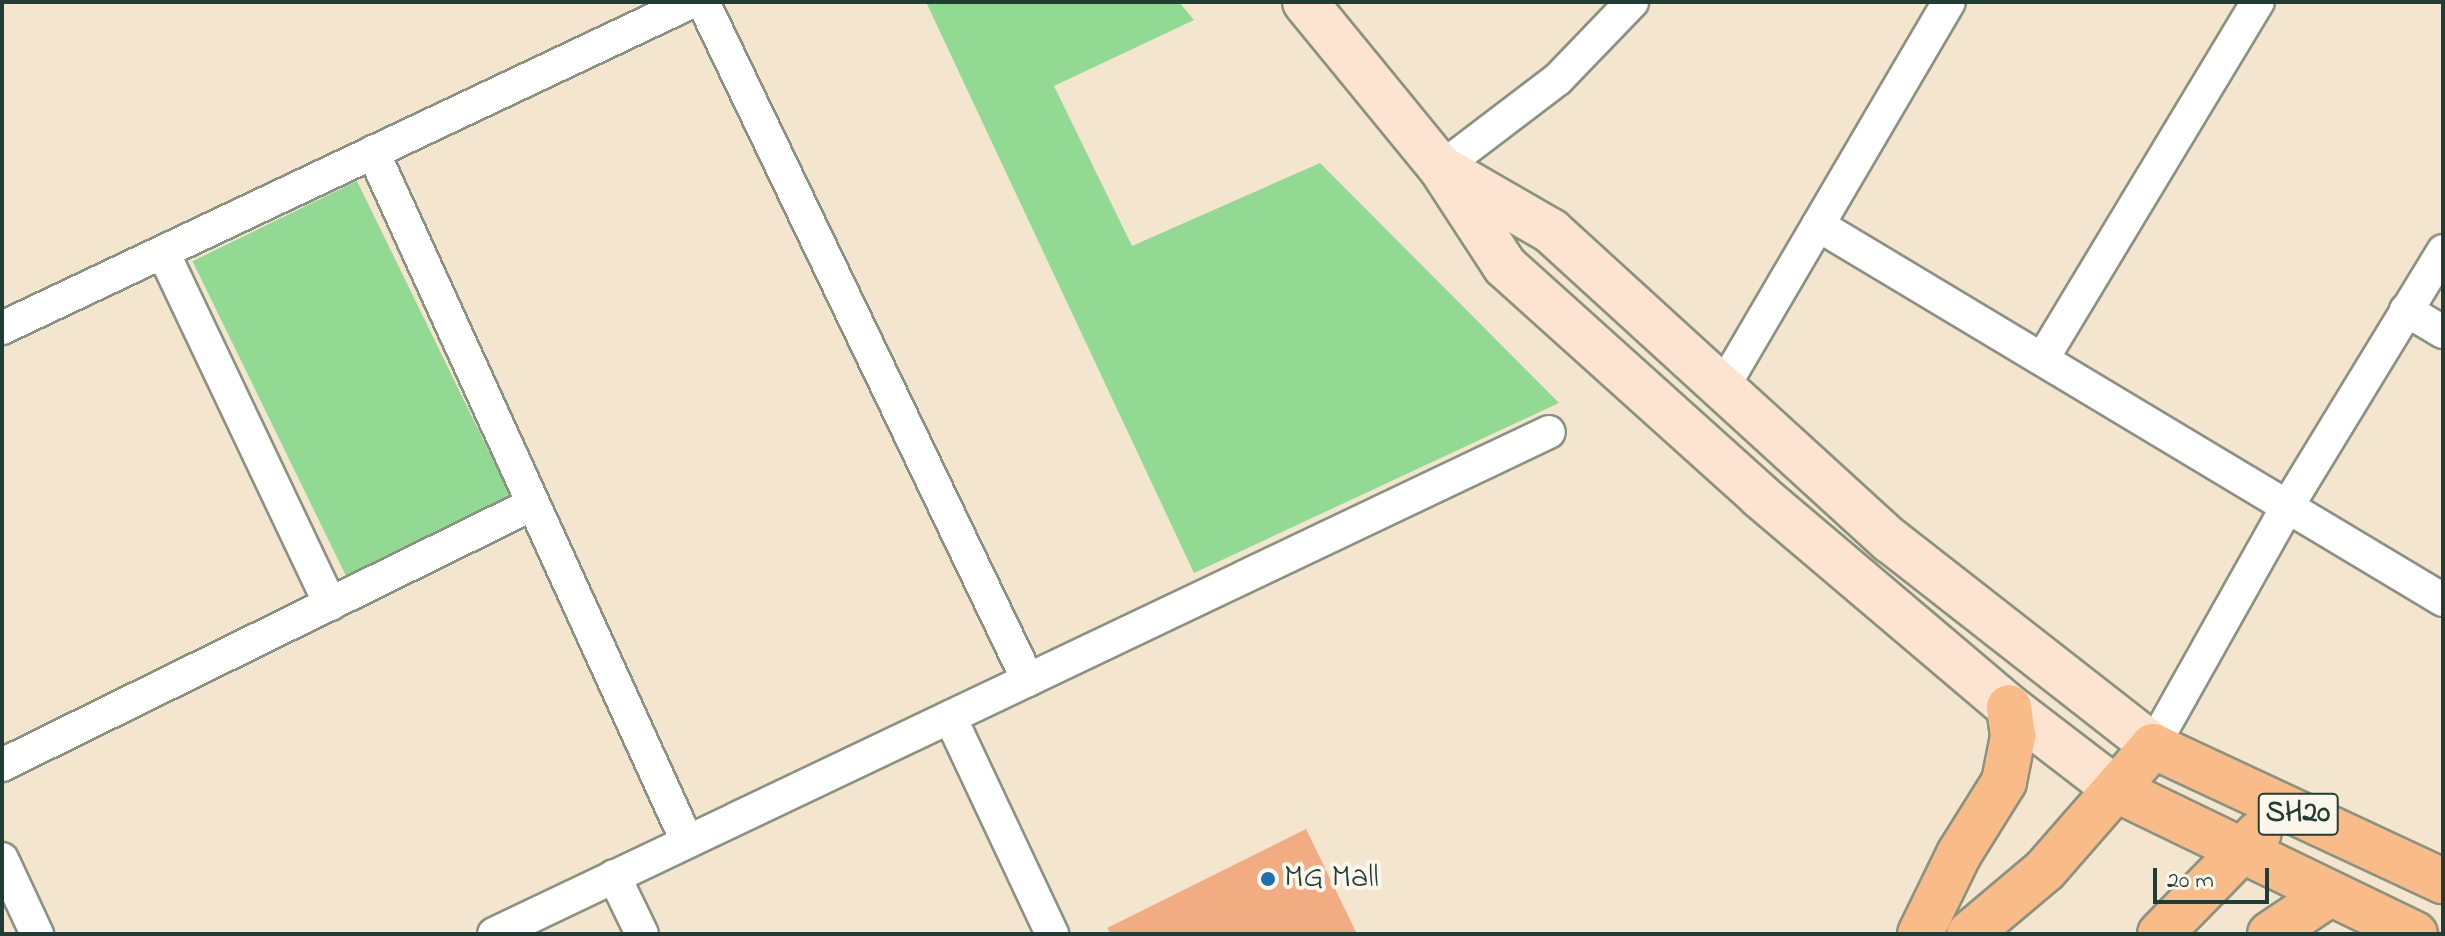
<!DOCTYPE html>
<style>
body{margin:0}
#map{position:relative;width:2445px;height:936px;overflow:hidden;background:#f4e6ce;font-family:"Indie Flower",sans-serif}
div>[style]{position:absolute}
[style*='--x']{left:calc(var(--x)*1px);top:calc(var(--y)*1px);width:calc(var(--w)*1px);rotate:calc(var(--a)*1deg)}
.green>*{inset:0;background:#92d993;transform-origin:0 0}
.building>*{inset:0;background:#f1ac81}
.roads{filter:drop-shadow(2px 0 #8a9281) drop-shadow(-2px 0 #8a9281) drop-shadow(0 2px #8a9281) drop-shadow(0 -2px #8a9281)}
.street>*{height:32px;margin:-16px;padding:0 16px;transform-origin:16px;border-radius:16px;background:#fff}
.secondary>*{height:44px;margin:-22px;padding:0 22px;transform-origin:22px;border-radius:22px;background:#fde4d0}
.primary>*{height:44px;margin:-22px;padding:0 22px;transform-origin:22px;border-radius:22px;background:#f9bc89}
.dots>*{width:22px;height:22px;translate:-50% -50%;box-sizing:border-box;border:4px solid #fbf7ec;border-radius:50%}
span{translate:-50% -50%;white-space:nowrap;text-align:center;line-height:1.15;-webkit-text-stroke:8px #fbf7ec;paint-order:stroke}
.shield-label span{padding:2px 6px;background:#fbf7ec;border:2px solid;border-radius:6px;-webkit-text-stroke-width:0}
.shield-label{font-size:30px;color:#1f3d34;font-weight:700}
.poi-label{font-size:32px;color:#1f3d34}
.left{translate:0 -50%;text-align:left}
.frame{position:absolute;inset:0;border:4px solid #1f3d34;pointer-events:none}
.scale{position:absolute;left:2153px;top:868px;width:116px;height:36px;box-sizing:border-box;border:4px solid #1f3d34;border-top:0;padding-left:10px;font-size:24px;line-height:28px;white-space:nowrap;color:#1f3d34;-webkit-text-stroke:6px #fbf7ec;paint-order:stroke}
</style>
<div id="map">
<div class="green">
<div style="clip-path:polygon(926px 2px,1179px 2px,1194px 20px,1054px 86px,1132px 246px,1320px 163px,1559px 403px,1194px 573px)"></div>
<div style="left:357px;top:181px;width:350px;height:183px;rotate:64deg"></div>
</div>
<div class="building">
<div style="clip-path:polygon(1306px 829px,1357px 934px,1111px 934px,1107px 928px)"></div>
</div>
<div class="roads">
<div class="street">
<div style="--x:703;--y:2;--w:752;--a:64.39"></div>
<div style="--x:373;--y:152;--w:757;--a:65.5"></div>
<div style="--x:1441;--y:168;--w:147;--a:-37.3"></div>
<div style="--x:1558;--y:79;--w:107;--a:-46.1"></div>
<div style="--x:1818;--y:225;--w:729;--a:30.96"></div>
<div style="--x:163;--y:252;--w:390;--a:64.6"></div>
<div style="--x:2406;--y:310;--w:43;--a:30.7"></div>
<div style="--x:2;--y:328;--w:762;--a:-25.32"></div>
<div style="--x:2043;--y:358;--w:416;--a:-58.9"></div>
<div style="--x:1723;--y:387;--w:446;--a:-59.6"></div>
<div style="--x:950;--y:717;--w:240;--a:64.8"></div>
<div style="--x:2153;--y:746;--w:274;--a:-60.7"></div>
<div style="--x:2287;--y:507;--w:300;--a:-58.6"></div>
<div style="--x:2;--y:765;--w:592;--a:-26.18"></div>
<div style="--x:2;--y:859;--w:83;--a:65"></div>
<div style="--x:614;--y:876;--w:64;--a:64.2"></div>
<div style="--x:494;--y:934;--w:1168;--a:-25.45"></div>
</div>
<div class="secondary">
<div style="--x:1305;--y:2;--w:215;--a:50.7"></div>
<div style="--x:1441;--y:168;--w:117;--a:56.9"></div>
<div style="--x:1505;--y:266;--w:343;--a:42"></div>
<div style="--x:1760;--y:496;--w:326;--a:40.3"></div>
<div style="--x:2009;--y:707;--w:136;--a:37.5"></div>
<div style="--x:1447;--y:171;--w:120;--a:30"></div>
<div style="--x:1551;--y:231;--w:460;--a:42.4"></div>
<div style="--x:1891;--y:541;--w:333;--a:38"></div>
</div>
<div class="primary">
<div style="--x:2117;--y:790;--w:331;--a:25.8"></div>
<div style="--x:1920;--y:934;--w:89;--a:-64"></div>
<div style="--x:1959;--y:854;--w:85;--a:-58"></div>
<div style="--x:2004;--y:782;--w:47;--a:-78.9"></div>
<div style="--x:2013;--y:736;--w:29;--a:-98"></div>
<div style="--x:1969;--y:934;--w:99;--a:-40.1"></div>
<div style="--x:2045;--y:870;--w:164;--a:-48.9"></div>
<div style="--x:2153;--y:746;--w:320;--a:25"></div>
<div style="--x:2160;--y:934;--w:141;--a:-45.6"></div>
<div style="--x:2270;--y:934;--w:72;--a:-33.7"></div>
</div>
</div>
<div class="dots">
<div style="left:1268px;top:879px;background:#1f6fb2"></div>
</div>
<div class="shield-label">
<span style="left:2298px;top:814px">SH20</span>
</div>
<div class="poi-label">
<span class="left" style="left:1284px;top:879px">MG Mall</span>
</div>
<div class="frame"></div>
<div class="scale">20 m</div>
</div>
